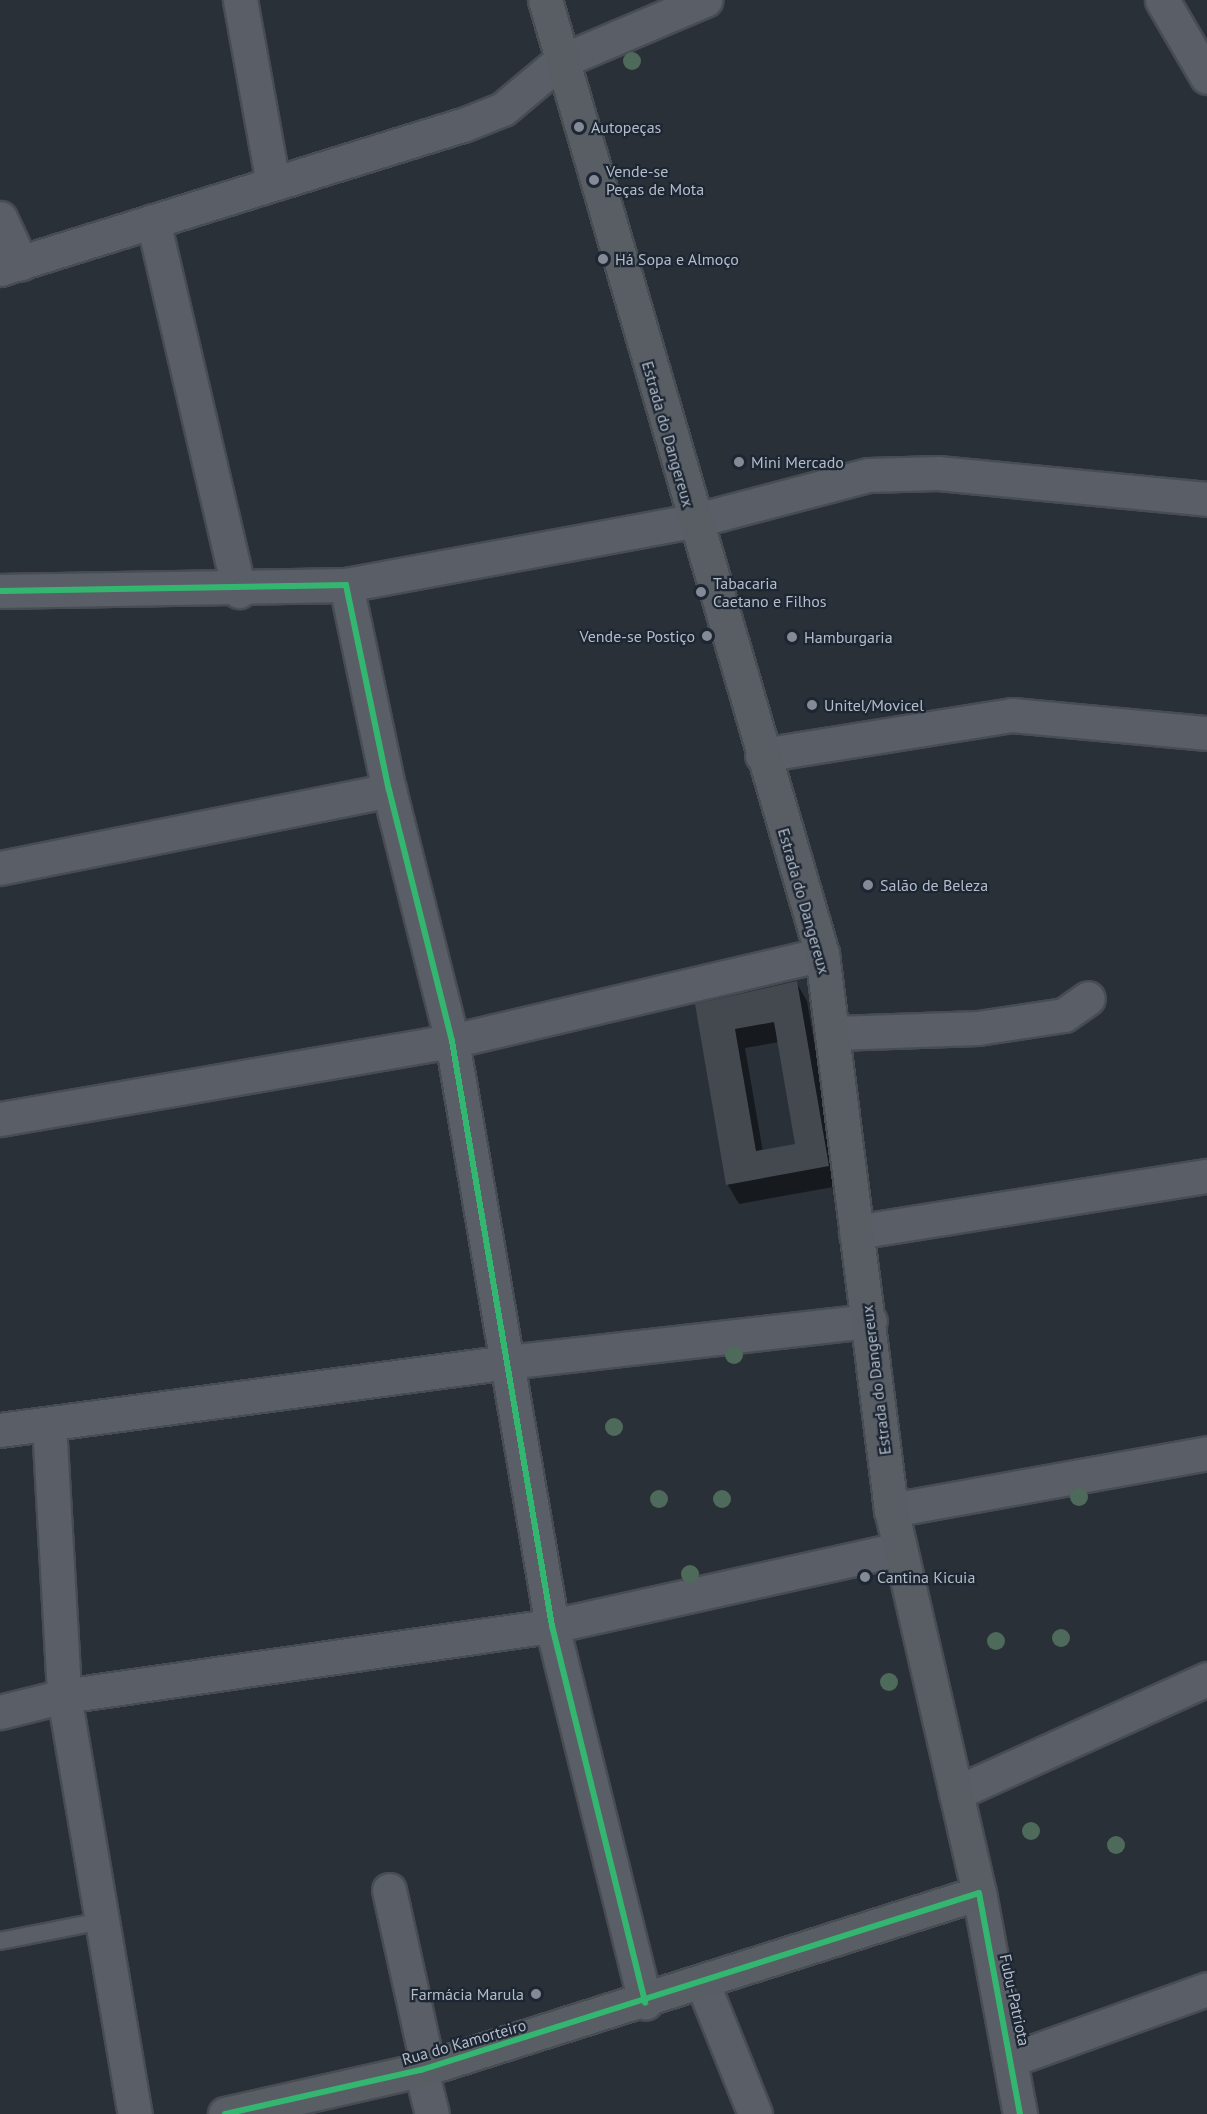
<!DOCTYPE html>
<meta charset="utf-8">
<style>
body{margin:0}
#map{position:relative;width:1207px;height:2114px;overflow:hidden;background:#2a3038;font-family:"PT Sans",sans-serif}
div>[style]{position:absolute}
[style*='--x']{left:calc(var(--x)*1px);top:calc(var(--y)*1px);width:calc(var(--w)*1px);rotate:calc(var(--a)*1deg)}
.shadow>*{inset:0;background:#0007}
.building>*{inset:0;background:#444950}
.roads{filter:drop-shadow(2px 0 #484c53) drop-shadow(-2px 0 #484c53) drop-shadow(0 2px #484c53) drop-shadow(0 -2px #484c53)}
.lane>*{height:16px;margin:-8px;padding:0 8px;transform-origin:8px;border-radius:8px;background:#5a5e66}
.street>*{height:33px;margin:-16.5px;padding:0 16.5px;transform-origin:16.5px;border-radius:16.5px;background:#5a5e66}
.secondary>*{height:33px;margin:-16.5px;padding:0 16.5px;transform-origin:16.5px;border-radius:16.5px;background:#595d64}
.cycleway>*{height:6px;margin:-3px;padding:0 3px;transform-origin:3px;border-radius:3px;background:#33b770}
.trees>*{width:18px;height:18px;margin:-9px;border-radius:50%;background:#4e6a5a}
.dots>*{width:16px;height:16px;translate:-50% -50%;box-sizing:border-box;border:3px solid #1d2633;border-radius:50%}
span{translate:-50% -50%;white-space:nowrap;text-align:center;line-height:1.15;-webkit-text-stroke:4.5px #1d2633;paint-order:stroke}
.poi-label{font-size:16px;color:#b4bcc9}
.left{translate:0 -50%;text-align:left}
.right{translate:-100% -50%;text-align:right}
.street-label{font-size:16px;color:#b4bcc9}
</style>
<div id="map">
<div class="shadow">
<div style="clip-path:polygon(evenodd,796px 982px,807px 1001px,839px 1186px,739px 1204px,728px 1185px,697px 1005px,796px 982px,779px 1042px,797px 1146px,763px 1152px,745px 1048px,779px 1042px)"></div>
</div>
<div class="building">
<div style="clip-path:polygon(evenodd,797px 981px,829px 1166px,726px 1185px,695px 1004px,797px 981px,774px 1022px,795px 1144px,756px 1151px,735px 1029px,774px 1022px)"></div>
</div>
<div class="roads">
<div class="lane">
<div style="--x:0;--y:1941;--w:104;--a:-11.1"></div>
</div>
<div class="street">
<div style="--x:240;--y:0;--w:186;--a:79.8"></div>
<div style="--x:1162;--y:0;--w:89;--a:59.7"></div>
<div style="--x:0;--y:218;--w:50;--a:65"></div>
<div style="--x:153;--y:221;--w:380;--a:76.9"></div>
<div style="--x:0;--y:269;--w:485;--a:-17.3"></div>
<div style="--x:463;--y:125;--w:43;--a:-21.8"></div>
<div style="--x:503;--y:109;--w:73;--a:-40"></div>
<div style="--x:559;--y:62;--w:159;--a:-23"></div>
<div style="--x:346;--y:585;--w:353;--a:-10.5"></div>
<div style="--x:693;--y:521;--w:181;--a:-14.7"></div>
<div style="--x:868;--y:475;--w:70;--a:-1.6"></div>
<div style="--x:938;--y:473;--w:270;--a:5.5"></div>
<div style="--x:0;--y:591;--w:346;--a:-1"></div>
<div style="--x:346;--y:585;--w:209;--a:78.2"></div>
<div style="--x:389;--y:790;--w:259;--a:75.9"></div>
<div style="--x:452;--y:1041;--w:593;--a:80.3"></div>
<div style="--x:552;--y:1626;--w:388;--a:76.1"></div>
<div style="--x:762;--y:755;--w:253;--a:-9.1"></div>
<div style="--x:1012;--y:715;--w:196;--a:5.3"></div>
<div style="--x:0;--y:868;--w:397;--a:-11.3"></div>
<div style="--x:836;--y:1033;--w:142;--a:-2"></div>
<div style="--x:978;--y:1028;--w:87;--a:-8.6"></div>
<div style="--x:1064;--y:1015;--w:29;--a:-35"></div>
<div style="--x:0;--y:1119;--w:459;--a:-9.8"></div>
<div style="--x:452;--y:1041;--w:380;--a:-13.2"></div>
<div style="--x:856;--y:1232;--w:355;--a:-9.1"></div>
<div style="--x:49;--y:1424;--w:272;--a:86.8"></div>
<div style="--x:64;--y:1696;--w:424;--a:80.4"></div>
<div style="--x:0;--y:1430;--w:513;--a:-7.62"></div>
<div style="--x:508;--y:1362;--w:364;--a:-6.5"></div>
<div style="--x:891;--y:1510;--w:321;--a:-10.2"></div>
<div style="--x:0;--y:1712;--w:66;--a:-14"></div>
<div style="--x:64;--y:1696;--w:493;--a:-8.2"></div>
<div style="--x:552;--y:1626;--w:356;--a:-12.5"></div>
<div style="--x:956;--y:1793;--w:276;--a:-24.4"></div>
<div style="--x:389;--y:1890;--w:182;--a:77.6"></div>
<div style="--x:979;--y:1893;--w:225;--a:79.5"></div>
<div style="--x:702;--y:1982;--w:142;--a:68.1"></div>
<div style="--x:1013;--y:2059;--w:206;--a:-19.8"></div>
<div style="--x:421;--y:2070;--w:45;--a:76"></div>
</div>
<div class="secondary">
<div style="--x:225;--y:2114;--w:201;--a:-12.7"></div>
<div style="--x:421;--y:2070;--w:585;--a:-17.6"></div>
<div style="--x:979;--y:1893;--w:393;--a:-102.9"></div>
<div style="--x:891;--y:1510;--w:560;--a:-97.07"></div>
<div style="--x:822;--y:954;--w:993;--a:-106.19"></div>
</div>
</div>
<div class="cycleway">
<div style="--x:0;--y:591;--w:346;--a:-1"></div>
<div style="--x:346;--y:585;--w:209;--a:78.2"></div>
<div style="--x:389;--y:790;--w:259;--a:75.9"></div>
<div style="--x:452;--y:1041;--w:593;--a:80.3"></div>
<div style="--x:552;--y:1626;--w:388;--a:76.1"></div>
<div style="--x:225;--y:2114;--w:201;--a:-12.7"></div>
<div style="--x:421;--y:2070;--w:585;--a:-17.6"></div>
<div style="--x:979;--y:1893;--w:225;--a:79.5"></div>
</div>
<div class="trees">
<div style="left:632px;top:61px"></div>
<div style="left:734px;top:1355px"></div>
<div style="left:614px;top:1427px"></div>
<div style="left:1079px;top:1497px"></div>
<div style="left:659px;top:1499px"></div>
<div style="left:722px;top:1499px"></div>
<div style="left:690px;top:1574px"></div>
<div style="left:1061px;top:1638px"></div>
<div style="left:996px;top:1641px"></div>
<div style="left:889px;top:1682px"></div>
<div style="left:1031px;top:1831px"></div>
<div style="left:1116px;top:1845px"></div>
</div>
<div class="dots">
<div style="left:579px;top:127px;background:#848b96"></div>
<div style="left:594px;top:180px;background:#848b96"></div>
<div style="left:603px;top:259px;background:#848b96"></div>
<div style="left:739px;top:462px;background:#848b96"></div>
<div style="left:701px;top:592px;background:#848b96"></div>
<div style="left:707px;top:636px;background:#848b96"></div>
<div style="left:792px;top:637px;background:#848b96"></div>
<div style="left:812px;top:705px;background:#848b96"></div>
<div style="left:868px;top:885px;background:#848b96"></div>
<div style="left:865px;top:1577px;background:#848b96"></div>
<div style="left:536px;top:1994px;background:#848b96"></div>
</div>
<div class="poi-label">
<span class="left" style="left:591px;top:127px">Autopeças</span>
<span class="left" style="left:606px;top:180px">Vende-se<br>Peças de Mota</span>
<span class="left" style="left:615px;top:259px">Há Sopa e Almoço</span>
<span class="left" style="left:751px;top:462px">Mini Mercado</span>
<span class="left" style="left:713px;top:592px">Tabacaria<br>Caetano e Filhos</span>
<span class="right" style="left:695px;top:636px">Vende-se Postiço</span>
<span class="left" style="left:804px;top:637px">Hamburgaria</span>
<span class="left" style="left:824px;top:705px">Unitel/Movicel</span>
<span class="left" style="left:880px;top:885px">Salão de Beleza</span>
<span class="left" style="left:877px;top:1577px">Cantina Kicuia</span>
<span class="right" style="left:524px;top:1994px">Farmácia Marula</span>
</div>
<div class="street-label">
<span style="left:668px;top:434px;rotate:74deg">Estrada do Dangereux</span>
<span style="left:804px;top:901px;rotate:74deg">Estrada do Dangereux</span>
<span style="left:876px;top:1380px;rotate:-97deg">Estrada do Dangereux</span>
<span style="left:1015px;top:2000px;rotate:78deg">Fubu-Patriota</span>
<span style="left:464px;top:2042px;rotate:-16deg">Rua do Kamorteiro</span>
</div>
</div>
